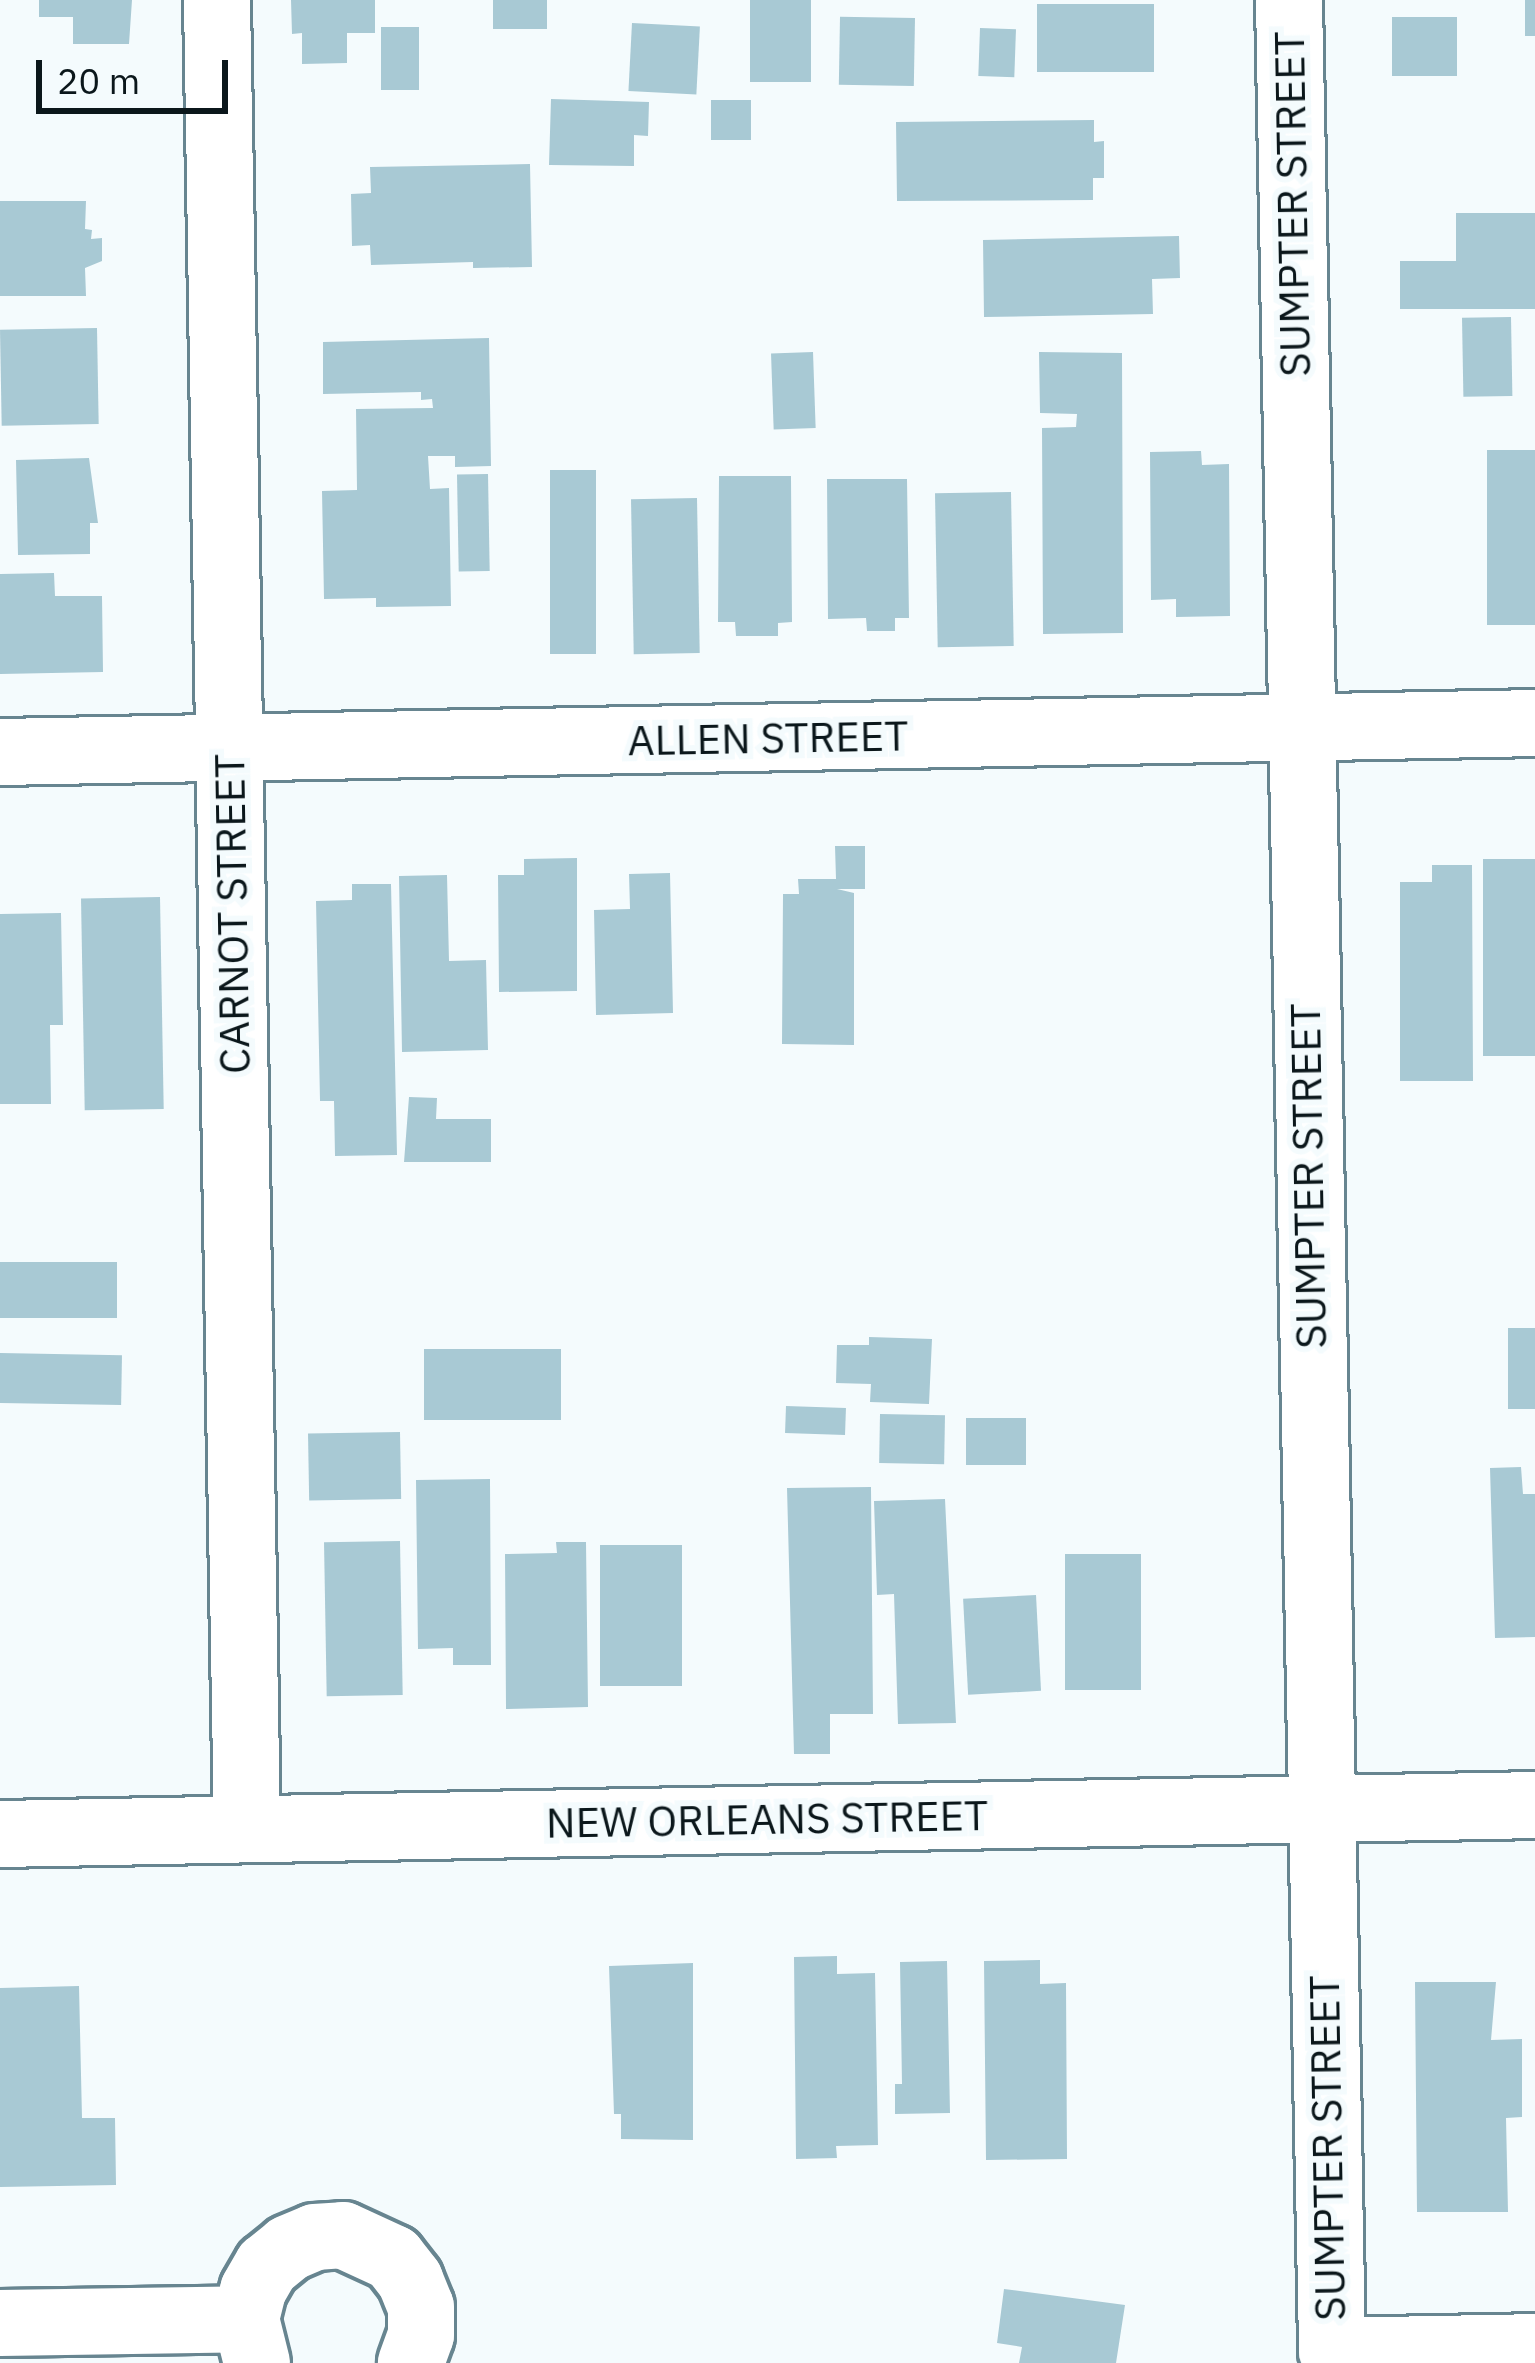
<!DOCTYPE html>
<style>
body{margin:0}
#map{position:relative;width:1535px;height:2363px;overflow:hidden;background:#f4fbfd;font-family:"IBM Plex Sans",sans-serif}
div>[style]{position:absolute}
[style*='--x']{left:calc(var(--x)*1px);top:calc(var(--y)*1px);width:calc(var(--w)*1px);rotate:calc(var(--a)*1deg)}
.building>*{inset:0;background:#a8c9d4;transform-origin:0 0}
.roads{filter:drop-shadow(3px 0 #678590) drop-shadow(-3px 0 #678590) drop-shadow(0 3px #678590) drop-shadow(0 -3px #678590)}
.street>*{height:66px;margin:-33px;padding:0 33px;transform-origin:33px;border-radius:33px;background:#fff}
span{translate:-50% -50%;white-space:nowrap;text-align:center;line-height:1.15;-webkit-text-stroke:12px #f4fbfd;paint-order:stroke}
.street-label{font-size:42px;color:#0b171b}
.scale{position:absolute;left:36px;top:60px;width:192px;height:54px;box-sizing:border-box;border:6px solid #0b171b;border-top:0;padding-left:15px;font-size:36px;line-height:42px;white-space:nowrap;color:#0b171b;-webkit-text-stroke:9px #f4fbfd;paint-order:stroke}
</style>
<div id="map">
<div class="building">
<div style="clip-path:polygon(39px 0,132px 0,129px 44px,73px 44px,73px 17px,39px 17px)"></div>
<div style="clip-path:polygon(291px 0,375px 0,375px 33px,347px 33px,347px 63px,302px 64px,302px 33px,292px 34px)"></div>
<div style="left:493px;top:0;width:54px;height:29px"></div>
<div style="left:750px;top:0;width:61px;height:82px"></div>
<div style="left:1525px;top:0;width:10px;height:36px"></div>
<div style="left:1154px;top:4px;width:68px;height:117px;rotate:90deg"></div>
<div style="left:1392px;top:17px;width:65px;height:59px"></div>
<div style="left:915px;top:18px;width:68px;height:75px;rotate:91deg"></div>
<div style="left:632px;top:23px;width:68px;height:68px;rotate:3deg"></div>
<div style="left:419px;top:27px;width:63px;height:38px;rotate:90deg"></div>
<div style="left:980px;top:28px;width:36px;height:48px;rotate:2deg"></div>
<div style="clip-path:polygon(551px 99px,649px 102px,648px 136px,634px 135px,634px 166px,549px 165px)"></div>
<div style="left:711px;top:100px;width:40px;height:40px"></div>
<div style="clip-path:polygon(1094px 120px,1094px 142px,1104px 141px,1104px 178px,1093px 178px,1093px 200px,897px 201px,896px 122px)"></div>
<div style="clip-path:polygon(530px 164px,532px 267px,473px 268px,473px 262px,371px 265px,370px 245px,352px 246px,351px 194px,371px 193px,370px 167px)"></div>
<div style="clip-path:polygon(0 201px,86px 201px,85px 229px,92px 230px,91px 239px,102px 238px,102px 261px,85px 268px,86px 296px,0 296px)"></div>
<div style="clip-path:polygon(1456px 213px,1535px 213px,1535px 309px,1400px 309px,1400px 261px,1456px 261px)"></div>
<div style="clip-path:polygon(1179px 236px,1180px 278px,1152px 279px,1153px 314px,984px 317px,983px 240px)"></div>
<div style="left:1511px;top:317px;width:79px;height:49px;rotate:89deg"></div>
<div style="left:97px;top:328px;width:96px;height:97px;rotate:89deg"></div>
<div style="clip-path:polygon(489px 338px,491px 466px,455px 467px,455px 456px,428px 456px,430px 489px,449px 488px,451px 606px,376px 607px,376px 598px,324px 599px,322px 491px,357px 490px,356px 409px,433px 408px,432px 399px,421px 400px,421px 392px,323px 394px,323px 342px)"></div>
<div style="left:813px;top:352px;width:76px;height:42px;rotate:88deg"></div>
<div style="clip-path:polygon(1039px 352px,1122px 353px,1123px 633px,1043px 634px,1042px 428px,1076px 427px,1077px 414px,1040px 413px)"></div>
<div style="left:1535px;top:450px;width:175px;height:48px;rotate:90deg"></div>
<div style="clip-path:polygon(1201px 451px,1202px 465px,1229px 464px,1230px 616px,1176px 617px,1176px 599px,1151px 600px,1150px 452px)"></div>
<div style="clip-path:polygon(89px 458px,98px 523px,90px 523px,90px 554px,18px 555px,16px 460px)"></div>
<div style="left:550px;top:470px;width:46px;height:184px"></div>
<div style="left:488px;top:474px;width:97px;height:31px;rotate:89deg"></div>
<div style="clip-path:polygon(719px 476px,791px 476px,792px 622px,778px 623px,778px 636px,736px 636px,735px 622px,718px 622px)"></div>
<div style="clip-path:polygon(827px 479px,907px 479px,909px 618px,895px 618px,895px 631px,867px 631px,866px 618px,828px 619px)"></div>
<div style="left:1011px;top:492px;width:154px;height:76px;rotate:89deg"></div>
<div style="left:697px;top:498px;width:155px;height:66px;rotate:89deg"></div>
<div style="clip-path:polygon(54px 573px,55px 596px,102px 596px,103px 672px,0 674px,0 574px)"></div>
<div style="clip-path:polygon(835px 846px,865px 846px,865px 889px,837px 889px,854px 893px,854px 1045px,782px 1044px,783px 894px,799px 894px,798px 879px,836px 879px)"></div>
<div style="clip-path:polygon(577px 858px,577px 991px,499px 992px,498px 875px,524px 875px,524px 859px)"></div>
<div style="left:1483px;top:859px;width:52px;height:197px"></div>
<div style="clip-path:polygon(1432px 865px,1472px 865px,1473px 1081px,1400px 1081px,1400px 882px,1432px 882px)"></div>
<div style="clip-path:polygon(670px 873px,673px 1013px,596px 1015px,594px 910px,630px 909px,629px 874px)"></div>
<div style="clip-path:polygon(447px 875px,449px 961px,486px 960px,488px 1050px,402px 1052px,399px 876px)"></div>
<div style="clip-path:polygon(352px 884px,391px 884px,397px 1155px,335px 1156px,334px 1101px,320px 1101px,316px 901px,352px 900px)"></div>
<div style="left:160px;top:897px;width:212px;height:79px;rotate:89deg"></div>
<div style="clip-path:polygon(61px 913px,63px 1025px,50px 1025px,51px 1104px,0 1104px,0 914px)"></div>
<div style="clip-path:polygon(409px 1097px,437px 1098px,436px 1119px,491px 1119px,491px 1162px,404px 1162px)"></div>
<div style="left:117px;top:1262px;width:56px;height:117px;rotate:90deg"></div>
<div style="left:1508px;top:1328px;width:27px;height:81px"></div>
<div style="clip-path:polygon(869px 1337px,932px 1339px,929px 1404px,870px 1402px,871px 1384px,836px 1383px,837px 1345px,869px 1345px)"></div>
<div style="left:424px;top:1349px;width:137px;height:71px"></div>
<div style="left:0;top:1353px;width:122px;height:50px;rotate:1deg"></div>
<div style="left:786px;top:1406px;width:60px;height:27px;rotate:2deg"></div>
<div style="left:880px;top:1414px;width:65px;height:49px;rotate:1deg"></div>
<div style="left:966px;top:1418px;width:60px;height:47px"></div>
<div style="left:400px;top:1432px;width:67px;height:92px;rotate:89deg"></div>
<div style="clip-path:polygon(1521px 1467px,1523px 1494px,1535px 1494px,1535px 1637px,1495px 1638px,1490px 1468px)"></div>
<div style="clip-path:polygon(490px 1479px,491px 1665px,453px 1665px,453px 1648px,418px 1649px,416px 1480px)"></div>
<div style="clip-path:polygon(871px 1487px,873px 1714px,830px 1714px,830px 1754px,794px 1754px,787px 1488px)"></div>
<div style="clip-path:polygon(945px 1499px,956px 1723px,898px 1724px,894px 1594px,877px 1595px,874px 1501px)"></div>
<div style="left:400px;top:1541px;width:154px;height:76px;rotate:89deg"></div>
<div style="clip-path:polygon(556px 1542px,586px 1542px,588px 1707px,506px 1709px,505px 1554px,557px 1553px)"></div>
<div style="left:600px;top:1545px;width:82px;height:141px"></div>
<div style="left:1065px;top:1554px;width:76px;height:136px"></div>
<div style="left:1036px;top:1595px;width:96px;height:73px;rotate:87deg"></div>
<div style="clip-path:polygon(837px 1956px,837px 1974px,875px 1973px,878px 2145px,836px 2146px,837px 2158px,796px 2159px,794px 1957px)"></div>
<div style="clip-path:polygon(1040px 1960px,1040px 1984px,1066px 1983px,1067px 2159px,986px 2160px,984px 1961px)"></div>
<div style="clip-path:polygon(947px 1961px,950px 2113px,895px 2114px,895px 2084px,902px 2084px,900px 1962px)"></div>
<div style="clip-path:polygon(693px 1963px,693px 2140px,621px 2139px,621px 2114px,614px 2114px,609px 1966px)"></div>
<div style="clip-path:polygon(1415px 1982px,1496px 1982px,1491px 2040px,1522px 2039px,1522px 2117px,1506px 2118px,1508px 2212px,1417px 2212px)"></div>
<div style="clip-path:polygon(79px 1986px,82px 2118px,115px 2118px,116px 2185px,0 2187px,0 1988px)"></div>
<div style="clip-path:polygon(1004px 2289px,1125px 2305px,1116px 2363px,1019px 2363px,1022px 2347px,997px 2343px)"></div>
</div>
<div class="roads">
<div class="street">
<div style="--x:217;--y:0;--w:1828;--a:89.06"></div>
<div style="--x:1289;--y:0;--w:2351;--a:88.95"></div>
<div style="--x:1332;--y:2351;--w:203;--a:-1.1"></div>
<div style="--x:0;--y:752;--w:1535;--a:-1.08"></div>
<div style="--x:0;--y:1834;--w:1535;--a:-1.08"></div>
<div style="--x:0;--y:2323;--w:246;--a:-0.9"></div>
<div style="--x:257;--y:2363;--w:45;--a:-104"></div>
<div style="--x:246;--y:2319;--w:30;--a:-76"></div>
<div style="--x:253;--y:2290;--w:28;--a:-60"></div>
<div style="--x:267;--y:2266;--w:28;--a:-39"></div>
<div style="--x:289;--y:2248;--w:28;--a:-23"></div>
<div style="--x:315;--y:2237;--w:28;--a:-4"></div>
<div style="--x:343;--y:2235;--w:55;--a:24.7"></div>
<div style="--x:393;--y:2258;--w:28;--a:52"></div>
<div style="--x:410;--y:2280;--w:29;--a:68"></div>
<div style="--x:421;--y:2307;--w:28;--a:90"></div>
<div style="--x:421;--y:2335;--w:30;--a:110"></div>
</div>
</div>
<div class="street-label">
<span style="left:1292px;top:204px;rotate:-91deg">SUMPTER STREET</span>
<span style="left:768px;top:738px;rotate:-1deg">ALLEN STREET</span>
<span style="left:232px;top:914px;rotate:-91deg">CARNOT STREET</span>
<span style="left:1308px;top:1176px;rotate:-91deg">SUMPTER STREET</span>
<span style="left:767px;top:1819px;rotate:-1deg">NEW ORLEANS STREET</span>
<span style="left:1327px;top:2148px;rotate:-91deg">SUMPTER STREET</span>
</div>
<div class="scale">20 m</div>
</div>
